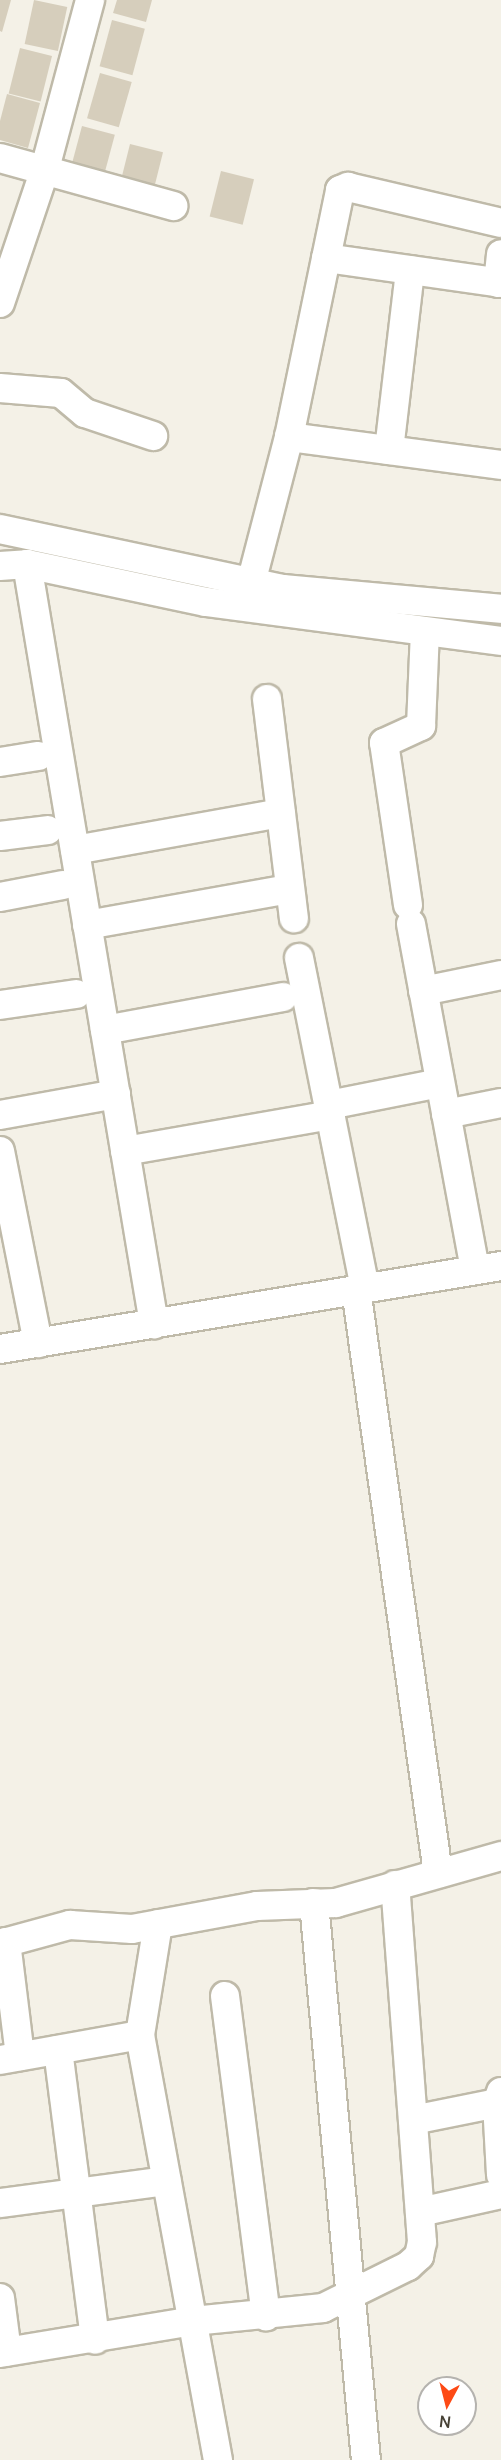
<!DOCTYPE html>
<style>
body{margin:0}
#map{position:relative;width:501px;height:2460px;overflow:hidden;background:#f4f1e7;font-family:Manrope,sans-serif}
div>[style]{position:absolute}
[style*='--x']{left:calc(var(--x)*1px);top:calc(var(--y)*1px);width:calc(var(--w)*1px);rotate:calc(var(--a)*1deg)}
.building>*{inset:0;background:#d6cebc;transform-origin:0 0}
.roads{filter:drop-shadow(2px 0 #bfbaa9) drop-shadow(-2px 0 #bfbaa9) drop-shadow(0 2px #bfbaa9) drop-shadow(0 -2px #bfbaa9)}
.minor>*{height:28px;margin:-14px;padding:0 14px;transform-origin:14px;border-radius:14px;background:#fff}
span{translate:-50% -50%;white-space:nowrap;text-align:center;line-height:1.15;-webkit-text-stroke:4.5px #fff;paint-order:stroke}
.north{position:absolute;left:417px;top:2376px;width:60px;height:60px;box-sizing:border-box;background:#fff;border:2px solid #b5b3af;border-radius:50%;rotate:187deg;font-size:16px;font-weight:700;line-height:24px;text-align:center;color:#474236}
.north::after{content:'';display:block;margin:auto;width:21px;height:27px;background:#fd4a15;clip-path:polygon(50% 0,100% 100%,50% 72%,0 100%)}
</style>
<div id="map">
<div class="building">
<div style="clip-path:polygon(0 0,11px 0,2px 32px,0 31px)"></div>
<div style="left:34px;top:0;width:34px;height:45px;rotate:12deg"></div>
<div style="clip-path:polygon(117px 0,152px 0,146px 22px,113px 13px)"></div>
<div style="left:112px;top:20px;width:34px;height:48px;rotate:15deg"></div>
<div style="left:20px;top:48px;width:33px;height:47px;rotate:14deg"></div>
<div style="left:100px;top:73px;width:33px;height:47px;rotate:16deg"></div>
<div style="clip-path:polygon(7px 94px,40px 103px,28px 148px,0 140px,0 121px)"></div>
<div style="left:82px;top:126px;width:34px;height:47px;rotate:15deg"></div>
<div style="left:130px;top:144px;width:34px;height:47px;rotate:14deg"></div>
<div style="left:221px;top:171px;width:34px;height:47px;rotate:14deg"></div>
</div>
<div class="roads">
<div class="minor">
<div style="--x:0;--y:158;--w:180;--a:15.5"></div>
<div style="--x:326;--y:258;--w:177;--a:8.1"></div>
<div style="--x:498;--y:283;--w:29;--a:-84"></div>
<div style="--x:0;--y:303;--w:138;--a:-71.4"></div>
<div style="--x:44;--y:172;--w:178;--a:-75"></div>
<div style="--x:0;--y:388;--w:61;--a:4.7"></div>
<div style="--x:61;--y:393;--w:31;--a:40"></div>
<div style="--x:85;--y:413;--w:72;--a:18.7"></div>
<div style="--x:289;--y:437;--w:214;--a:7.5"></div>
<div style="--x:389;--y:450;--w:181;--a:-83.3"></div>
<div style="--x:0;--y:529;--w:289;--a:12"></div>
<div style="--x:283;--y:589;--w:219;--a:5.2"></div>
<div style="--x:27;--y:564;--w:771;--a:80.51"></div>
<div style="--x:0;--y:566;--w:27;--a:-4"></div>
<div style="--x:27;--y:564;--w:183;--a:12"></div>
<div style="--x:206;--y:602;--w:298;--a:7.5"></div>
<div style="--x:251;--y:583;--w:151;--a:-75.4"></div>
<div style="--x:289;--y:437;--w:252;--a:-78.3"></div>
<div style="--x:340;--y:190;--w:9;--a:-21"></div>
<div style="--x:348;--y:187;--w:157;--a:13.2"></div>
<div style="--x:267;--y:699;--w:221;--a:83"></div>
<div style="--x:0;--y:762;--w:39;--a:-9"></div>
<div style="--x:0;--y:836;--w:48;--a:-7.1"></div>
<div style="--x:75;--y:850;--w:209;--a:-10.2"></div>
<div style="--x:0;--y:897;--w:64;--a:-10.8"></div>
<div style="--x:408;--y:905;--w:164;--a:-98.4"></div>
<div style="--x:384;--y:743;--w:41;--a:-24.7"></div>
<div style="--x:421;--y:726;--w:94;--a:-87.6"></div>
<div style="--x:411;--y:924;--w:352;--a:79.5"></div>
<div style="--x:87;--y:925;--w:206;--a:-10.1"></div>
<div style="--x:299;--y:958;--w:337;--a:78.7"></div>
<div style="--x:423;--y:991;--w:80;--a:-11.6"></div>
<div style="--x:0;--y:1005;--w:77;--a:-8.2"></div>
<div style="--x:105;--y:1030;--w:181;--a:-10.5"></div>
<div style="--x:329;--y:1105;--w:113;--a:-11.2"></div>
<div style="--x:446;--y:1114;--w:56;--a:-11.3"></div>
<div style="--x:0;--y:1115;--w:118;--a:-10.3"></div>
<div style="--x:0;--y:1151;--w:196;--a:78.8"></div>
<div style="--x:125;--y:1151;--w:209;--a:-9.9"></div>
<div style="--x:356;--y:1289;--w:590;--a:82.01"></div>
<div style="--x:0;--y:1349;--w:508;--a:-9.41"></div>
<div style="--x:314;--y:1903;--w:559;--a:84.67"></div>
<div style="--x:158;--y:1924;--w:112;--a:99.2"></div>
<div style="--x:140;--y:2035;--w:432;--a:79.6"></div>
<div style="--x:6;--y:1942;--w:115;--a:83"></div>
<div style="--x:0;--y:1944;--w:73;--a:-15.2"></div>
<div style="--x:70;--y:1925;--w:62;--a:3.7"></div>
<div style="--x:132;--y:1929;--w:127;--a:-10.4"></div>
<div style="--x:257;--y:1906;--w:79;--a:-2.2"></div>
<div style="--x:336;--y:1903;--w:172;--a:-15.9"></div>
<div style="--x:225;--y:1996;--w:323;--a:82.7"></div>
<div style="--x:58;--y:2050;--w:292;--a:82.7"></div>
<div style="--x:0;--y:2060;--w:142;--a:-10.1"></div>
<div style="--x:501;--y:2092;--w:12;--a:110"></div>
<div style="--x:497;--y:2103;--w:72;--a:86.8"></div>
<div style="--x:413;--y:2120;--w:86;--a:-11.4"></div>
<div style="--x:0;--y:2203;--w:168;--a:-7.5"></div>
<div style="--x:420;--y:2212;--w:83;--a:-12.5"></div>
<div style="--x:0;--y:2298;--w:54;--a:82.6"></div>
<div style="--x:0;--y:2353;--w:196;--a:-9.4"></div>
<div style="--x:193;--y:2321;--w:131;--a:-5.7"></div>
<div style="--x:323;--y:2308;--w:95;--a:-26.3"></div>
<div style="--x:408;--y:2266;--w:15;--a:-42"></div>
<div style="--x:419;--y:2256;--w:14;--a:-78"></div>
<div style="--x:422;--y:2242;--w:358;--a:-94.3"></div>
</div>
</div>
<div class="north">N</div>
</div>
